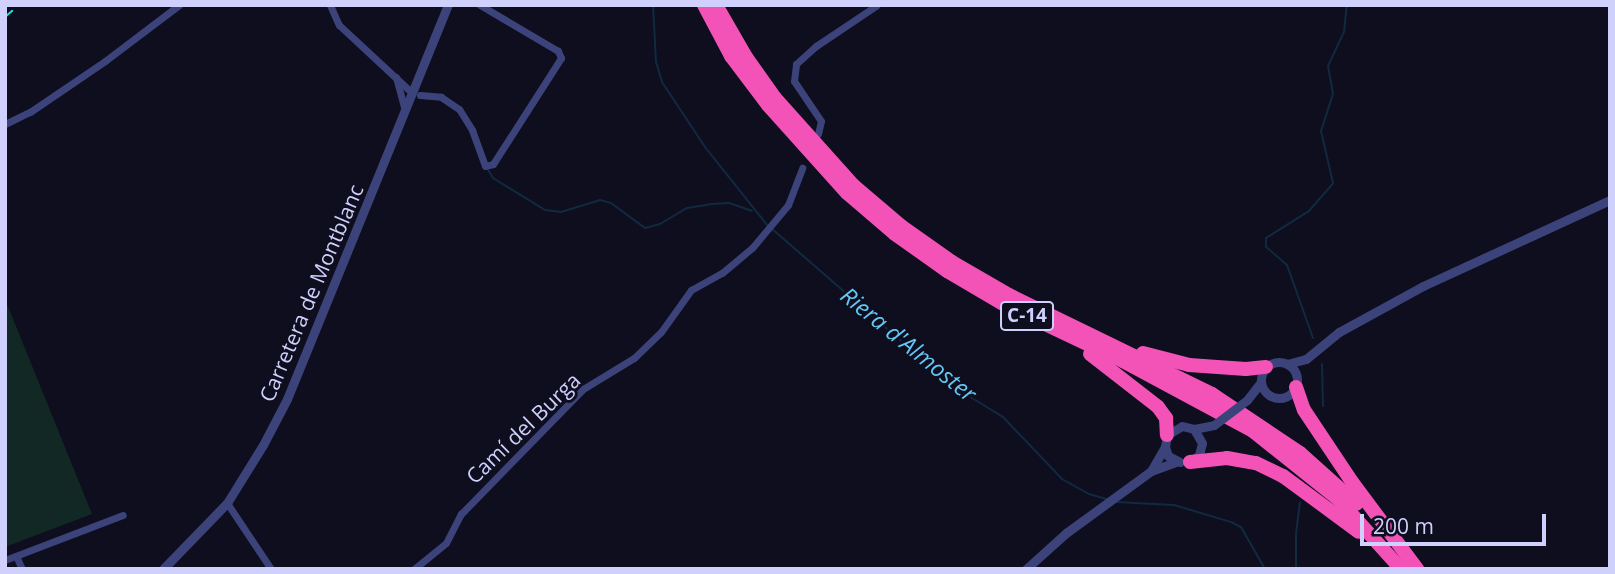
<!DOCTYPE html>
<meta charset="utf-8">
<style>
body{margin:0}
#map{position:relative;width:1615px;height:574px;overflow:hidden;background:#0e0e1f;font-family:"Open Sans",sans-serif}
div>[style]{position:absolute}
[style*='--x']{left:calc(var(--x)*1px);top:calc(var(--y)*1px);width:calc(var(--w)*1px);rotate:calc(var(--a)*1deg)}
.green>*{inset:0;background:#112824}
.stream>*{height:2px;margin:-1px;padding:0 1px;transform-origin:1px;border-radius:1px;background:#102a40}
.minor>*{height:7px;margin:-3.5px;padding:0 3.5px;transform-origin:3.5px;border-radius:3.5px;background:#3c437a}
.tertiary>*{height:9px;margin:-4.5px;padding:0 4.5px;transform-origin:4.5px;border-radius:4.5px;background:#3c437a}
.tertiary>.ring{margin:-4.5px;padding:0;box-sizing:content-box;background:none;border:9px solid #3c437a;border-radius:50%}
.motorway>*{height:14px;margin:-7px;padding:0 7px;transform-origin:7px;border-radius:7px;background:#f352b7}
.rail>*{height:2px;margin-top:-1px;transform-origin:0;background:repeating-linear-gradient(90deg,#10e6dd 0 10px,transparent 0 19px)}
.tertiary-bridge>*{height:9px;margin:-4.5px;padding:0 4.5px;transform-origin:4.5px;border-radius:4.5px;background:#3c437a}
span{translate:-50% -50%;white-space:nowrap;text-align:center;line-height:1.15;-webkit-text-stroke:6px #0e0e1f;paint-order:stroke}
.shield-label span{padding:2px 5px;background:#0e0e1f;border:2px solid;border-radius:5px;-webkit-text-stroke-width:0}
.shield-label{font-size:19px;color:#cfd0fc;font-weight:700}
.street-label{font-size:21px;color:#cfd0fc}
.water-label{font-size:23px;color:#64c7f4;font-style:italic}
.frame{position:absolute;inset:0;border:7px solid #cfd0fc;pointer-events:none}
.scale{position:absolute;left:1360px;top:514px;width:186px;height:32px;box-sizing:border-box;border:4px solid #cfd0fc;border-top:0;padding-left:9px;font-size:21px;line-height:24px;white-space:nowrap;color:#cfd0fc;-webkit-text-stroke:5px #0e0e1f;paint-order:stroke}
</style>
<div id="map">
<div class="green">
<div style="clip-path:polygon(5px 299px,92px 514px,5px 547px)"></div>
</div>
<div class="stream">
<div style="--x:653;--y:5;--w:57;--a:87"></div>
<div style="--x:656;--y:62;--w:21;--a:73"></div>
<div style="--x:662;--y:82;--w:78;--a:56.5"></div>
<div style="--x:705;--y:147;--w:100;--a:51.5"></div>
<div style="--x:487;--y:168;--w:12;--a:59"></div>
<div style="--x:493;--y:178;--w:61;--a:31.6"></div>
<div style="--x:545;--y:210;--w:16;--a:7"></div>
<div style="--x:561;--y:212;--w:41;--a:-17.1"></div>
<div style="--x:600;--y:200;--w:11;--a:15"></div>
<div style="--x:611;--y:203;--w:42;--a:36.3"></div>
<div style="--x:645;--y:228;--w:16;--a:-15"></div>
<div style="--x:660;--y:224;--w:31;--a:-31"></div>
<div style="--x:687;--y:208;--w:24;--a:-9"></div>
<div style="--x:711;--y:204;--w:18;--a:-3"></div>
<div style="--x:729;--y:203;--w:24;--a:19"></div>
<div style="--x:771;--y:228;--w:195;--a:41"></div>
<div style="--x:918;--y:356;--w:63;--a:38.5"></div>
<div style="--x:967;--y:395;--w:42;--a:31.4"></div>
<div style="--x:1003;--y:417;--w:86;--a:46.4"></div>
<div style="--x:1062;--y:479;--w:31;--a:29"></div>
<div style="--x:1089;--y:494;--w:19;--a:16"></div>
<div style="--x:1313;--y:338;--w:77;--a:-109.6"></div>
<div style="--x:1287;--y:265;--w:28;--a:-139"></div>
<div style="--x:1266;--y:247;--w:9;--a:-90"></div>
<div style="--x:1266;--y:238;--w:51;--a:-32.1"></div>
<div style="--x:1309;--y:211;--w:37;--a:-49"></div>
<div style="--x:1333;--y:183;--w:53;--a:-103"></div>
<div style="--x:1321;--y:131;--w:39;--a:-72"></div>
<div style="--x:1333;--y:94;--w:28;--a:-100"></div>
<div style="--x:1328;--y:66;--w:38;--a:-65"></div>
<div style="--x:1344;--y:32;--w:27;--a:-84"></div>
<div style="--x:1322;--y:364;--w:42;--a:88.6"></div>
<div style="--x:1116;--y:502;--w:58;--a:3"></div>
<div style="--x:1174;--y:505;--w:59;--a:16.6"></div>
<div style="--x:1231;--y:522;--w:11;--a:27"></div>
<div style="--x:1241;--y:527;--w:48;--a:60.3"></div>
<div style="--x:1296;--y:569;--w:35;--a:-90"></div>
<div style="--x:1296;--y:534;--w:32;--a:-83"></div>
</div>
<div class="minor">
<div style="--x:330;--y:5;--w:22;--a:66"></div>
<div style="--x:339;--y:25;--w:96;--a:42.9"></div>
<div style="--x:396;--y:77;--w:34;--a:75"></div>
<div style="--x:420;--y:95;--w:21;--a:5"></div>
<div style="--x:441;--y:97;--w:22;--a:34"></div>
<div style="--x:459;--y:109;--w:25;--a:58"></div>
<div style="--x:472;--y:130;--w:38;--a:70"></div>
<div style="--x:485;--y:166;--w:8;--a:-14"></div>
<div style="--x:493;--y:164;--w:126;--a:-57.3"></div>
<div style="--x:561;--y:58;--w:8;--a:-113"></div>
<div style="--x:558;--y:51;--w:91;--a:-149.5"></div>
<div style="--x:5;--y:124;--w:28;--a:-26"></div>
<div style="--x:30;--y:112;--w:91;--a:-34.2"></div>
<div style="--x:105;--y:61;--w:93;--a:-37.1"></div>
<div style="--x:818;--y:134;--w:13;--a:-77"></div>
<div style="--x:821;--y:121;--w:48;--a:-124"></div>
<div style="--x:794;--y:81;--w:17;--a:-83"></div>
<div style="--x:796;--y:64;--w:27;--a:-42"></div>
<div style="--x:816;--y:46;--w:73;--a:-33.9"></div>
<div style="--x:227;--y:503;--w:79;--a:56.3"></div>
<div style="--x:16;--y:556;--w:14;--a:65"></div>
<div style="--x:5;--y:560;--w:126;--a:-20.9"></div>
<div style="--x:414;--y:569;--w:41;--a:-39.1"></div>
<div style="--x:446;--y:543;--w:33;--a:-63"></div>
<div style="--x:461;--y:514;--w:175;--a:-45.7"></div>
<div style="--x:583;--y:389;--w:60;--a:-31.3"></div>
<div style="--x:634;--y:358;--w:37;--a:-44"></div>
<div style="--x:661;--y:332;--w:52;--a:-54.5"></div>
<div style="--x:691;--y:290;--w:35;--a:-29"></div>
<div style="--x:722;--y:273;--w:39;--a:-40"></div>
<div style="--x:752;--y:248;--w:56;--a:-50.1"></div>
<div style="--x:788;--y:205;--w:40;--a:-69"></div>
</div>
<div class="tertiary">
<div class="ring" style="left:1261px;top:362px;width:27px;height:27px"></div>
<div style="--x:1287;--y:364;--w:20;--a:-15"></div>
<div style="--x:1306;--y:359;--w:43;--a:-39.3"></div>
<div style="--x:1339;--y:332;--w:96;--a:-28.7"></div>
<div style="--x:1423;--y:286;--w:206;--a:-24.7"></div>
<div style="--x:1247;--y:400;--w:23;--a:-52"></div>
<div style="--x:1193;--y:460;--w:8;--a:-40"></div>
<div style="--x:1199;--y:455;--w:12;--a:-76"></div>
<div style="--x:1202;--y:443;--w:16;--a:-120"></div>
<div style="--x:1180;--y:462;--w:13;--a:-153"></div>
<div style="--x:1168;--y:456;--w:9;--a:-108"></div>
<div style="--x:1165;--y:447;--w:12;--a:-81"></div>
<div style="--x:1167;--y:435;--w:17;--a:-31"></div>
<div style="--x:1182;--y:426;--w:12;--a:14"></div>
<div style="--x:1194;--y:429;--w:20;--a:-11"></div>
<div style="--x:1151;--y:471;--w:28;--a:-60"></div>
<div style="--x:163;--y:569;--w:92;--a:-45.9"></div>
<div style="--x:227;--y:503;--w:68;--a:-58.2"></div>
<div style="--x:263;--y:445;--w:52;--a:-62.4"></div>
<div style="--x:287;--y:399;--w:426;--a:-67.8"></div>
<div style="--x:1026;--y:569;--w:54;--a:-42"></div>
<div style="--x:1066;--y:533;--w:105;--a:-36.1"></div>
<div style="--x:1151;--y:471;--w:27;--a:-20"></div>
</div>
<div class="motorway">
<div style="--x:704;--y:5;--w:58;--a:62.1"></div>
<div style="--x:731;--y:56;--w:61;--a:52.9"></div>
<div style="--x:768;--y:105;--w:118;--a:48.1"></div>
<div style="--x:847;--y:193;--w:63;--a:40.5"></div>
<div style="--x:895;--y:234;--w:64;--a:35.4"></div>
<div style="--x:947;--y:271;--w:67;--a:30.4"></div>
<div style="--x:1005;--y:305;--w:131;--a:25.4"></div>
<div style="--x:1123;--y:361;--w:148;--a:28.3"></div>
<div style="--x:1253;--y:431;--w:109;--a:38.7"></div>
<div style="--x:1338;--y:499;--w:94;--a:48"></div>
<div style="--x:716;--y:5;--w:60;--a:60"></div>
<div style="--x:746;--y:57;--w:50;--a:54.7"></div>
<div style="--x:775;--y:98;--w:117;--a:48.1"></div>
<div style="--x:853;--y:185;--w:63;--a:40.5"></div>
<div style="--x:901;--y:226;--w:62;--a:35.2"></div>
<div style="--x:952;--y:262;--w:66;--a:30.1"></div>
<div style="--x:1009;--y:295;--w:226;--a:26"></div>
<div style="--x:1212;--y:394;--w:106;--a:33.8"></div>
<div style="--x:1300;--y:453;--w:76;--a:41.8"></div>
<div style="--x:1143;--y:353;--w:48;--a:14.6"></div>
<div style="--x:1189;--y:365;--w:57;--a:4"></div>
<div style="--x:1246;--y:369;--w:20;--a:-6"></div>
<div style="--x:1090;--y:354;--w:86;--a:37.9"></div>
<div style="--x:1158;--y:407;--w:14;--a:54"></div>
<div style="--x:1166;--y:418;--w:17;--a:87"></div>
<div style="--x:1296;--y:387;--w:24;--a:71"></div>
<div style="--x:1304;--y:410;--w:87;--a:56.3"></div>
<div style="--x:1352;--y:482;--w:109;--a:53.2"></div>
<div style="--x:1190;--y:462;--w:37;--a:-6"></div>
<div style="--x:1227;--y:458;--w:29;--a:10"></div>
<div style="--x:1256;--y:463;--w:30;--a:26"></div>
<div style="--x:1283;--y:476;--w:94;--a:36.4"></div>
</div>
<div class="rail">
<div style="--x:5;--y:17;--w:18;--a:-41"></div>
</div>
<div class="tertiary-bridge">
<div style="--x:1214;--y:425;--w:41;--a:-37.1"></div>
</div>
<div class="shield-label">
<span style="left:1027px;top:316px">C-14</span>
</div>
<div class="street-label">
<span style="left:311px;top:293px;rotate:-67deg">Carretera de Montblanc</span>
<span style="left:523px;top:428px;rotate:-44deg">Camí del Burga</span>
</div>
<div class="water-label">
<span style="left:909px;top:344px;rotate:39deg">Riera d'Almoster</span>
</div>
<div class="frame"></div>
<div class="scale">200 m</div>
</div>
